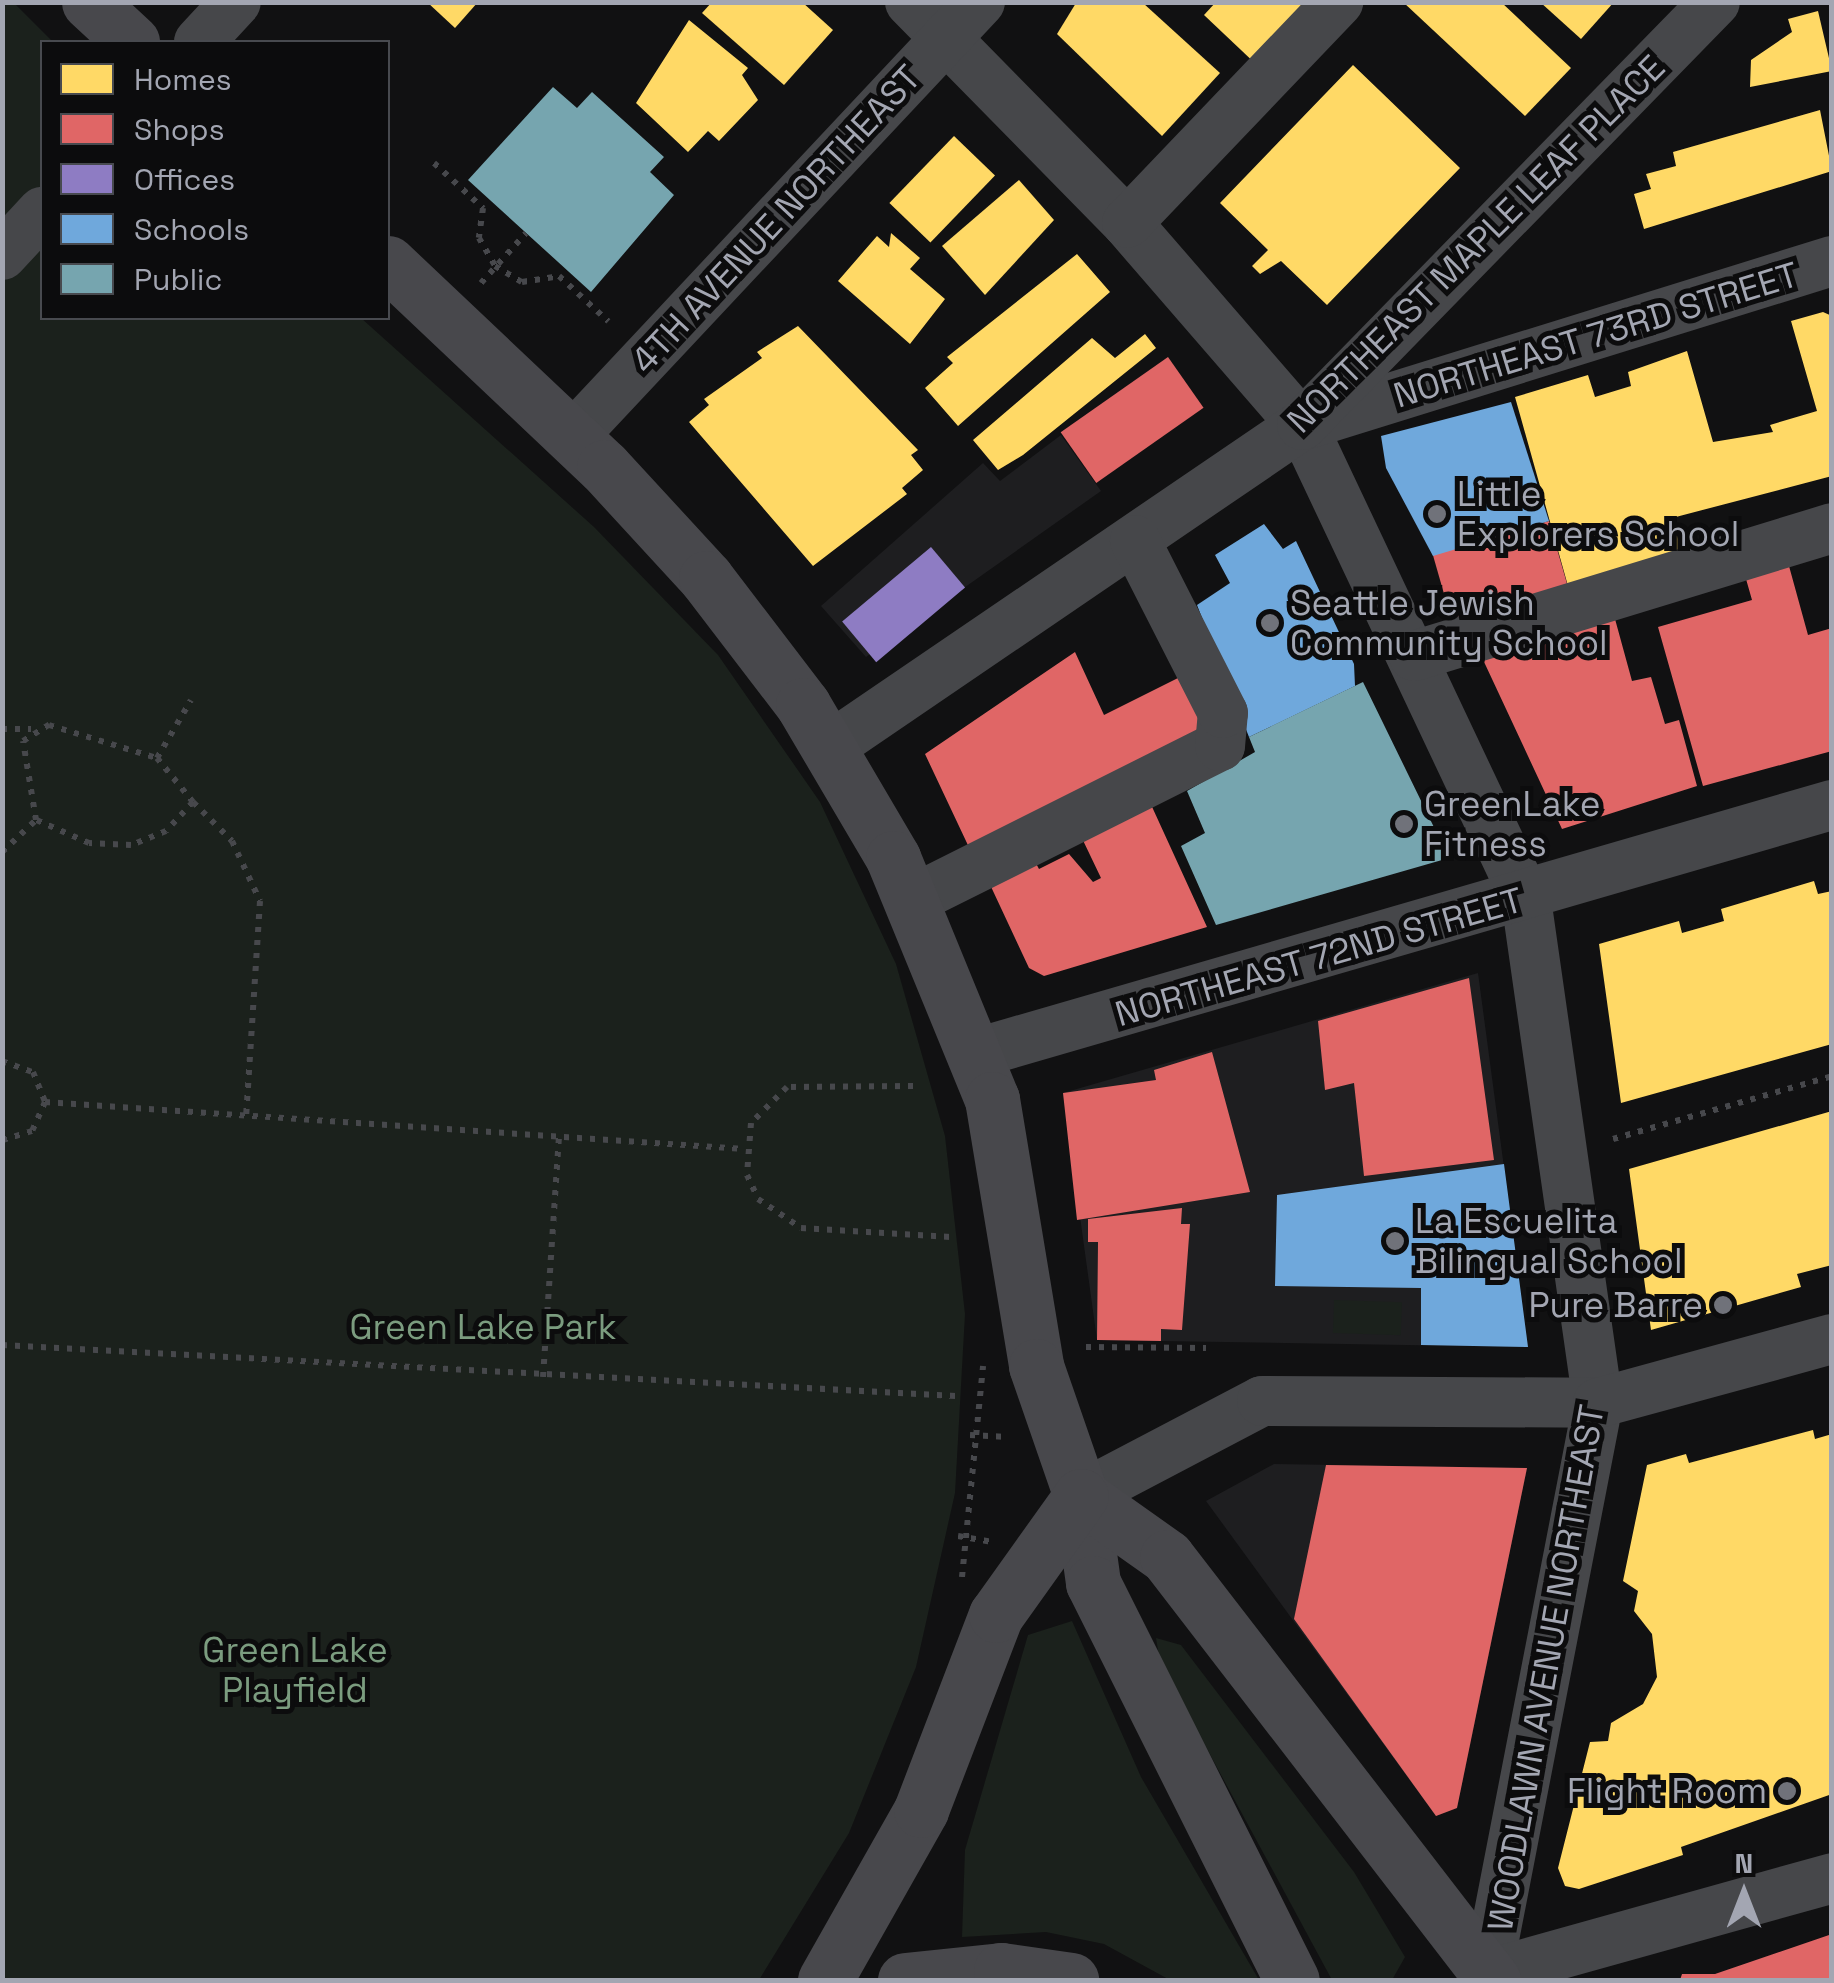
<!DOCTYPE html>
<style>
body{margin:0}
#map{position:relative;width:1834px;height:1983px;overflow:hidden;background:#111112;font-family:"Space Grotesk",sans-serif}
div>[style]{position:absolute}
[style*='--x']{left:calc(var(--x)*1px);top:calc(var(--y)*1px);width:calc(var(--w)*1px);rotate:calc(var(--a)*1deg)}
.built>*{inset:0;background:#1e1e20}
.green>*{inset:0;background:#1b211c;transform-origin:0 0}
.homes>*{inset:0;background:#ffd966;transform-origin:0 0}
.shops>*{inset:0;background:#e06666;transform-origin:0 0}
.offices>*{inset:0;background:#8e7cc3;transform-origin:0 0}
.schools>*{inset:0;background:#6fa8dc}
.public>*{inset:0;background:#76a5af}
.path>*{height:6px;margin-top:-3px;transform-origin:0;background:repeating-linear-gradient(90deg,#47484c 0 5px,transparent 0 13px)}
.minor>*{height:50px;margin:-25px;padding:0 25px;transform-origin:25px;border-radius:25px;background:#46474a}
.major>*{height:55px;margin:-27.5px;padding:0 27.5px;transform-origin:27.5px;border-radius:27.5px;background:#48484c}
.dots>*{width:28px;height:28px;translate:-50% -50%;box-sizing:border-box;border:5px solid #0c0c0d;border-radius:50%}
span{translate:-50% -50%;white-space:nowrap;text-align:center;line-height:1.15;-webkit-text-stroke:10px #0c0c0d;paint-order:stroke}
.street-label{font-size:35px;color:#a3a6b2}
.poi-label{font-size:35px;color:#a3a6b2}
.left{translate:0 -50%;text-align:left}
.right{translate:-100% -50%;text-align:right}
.park-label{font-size:35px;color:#7b9c7f}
.frame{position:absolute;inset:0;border:5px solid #a3a6b2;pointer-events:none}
.legend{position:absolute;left:40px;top:40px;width:350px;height:280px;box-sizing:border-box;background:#0c0c0d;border:2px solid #484a4f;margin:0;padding:12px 18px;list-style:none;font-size:30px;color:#a3a6b2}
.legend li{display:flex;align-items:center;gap:20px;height:50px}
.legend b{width:50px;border:2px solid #484a4f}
.north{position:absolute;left:1694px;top:1843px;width:100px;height:100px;-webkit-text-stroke:8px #0c0c0d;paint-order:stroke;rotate:0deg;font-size:28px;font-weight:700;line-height:40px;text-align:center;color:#a3a6b2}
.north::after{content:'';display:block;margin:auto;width:35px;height:45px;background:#a3a6b2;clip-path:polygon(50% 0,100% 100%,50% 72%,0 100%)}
</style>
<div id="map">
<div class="built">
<div style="clip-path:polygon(1061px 435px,1101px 491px,866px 657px,821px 606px,983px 463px,1000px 481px)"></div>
<div style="clip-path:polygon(1478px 973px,1528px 1347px,1097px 1340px,1063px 1093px)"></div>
<div style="clip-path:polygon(1274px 1464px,1527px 1468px,1457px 1808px,1436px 1816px,1206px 1501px)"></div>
</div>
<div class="green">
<div style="clip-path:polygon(13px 2px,53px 42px,42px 42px,42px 318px,361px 318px,594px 527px,718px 655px,820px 802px,896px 964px,945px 1136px,965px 1314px,955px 1493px,916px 1667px,849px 1833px,759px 1980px,3px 1980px,2px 3px)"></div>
<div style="left:1334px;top:1300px;width:68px;height:33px;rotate:2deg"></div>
<div style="clip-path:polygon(1072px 1621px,1141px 1777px,1259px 1980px,1170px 1980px,1104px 1944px,1046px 1932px,962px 1937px,965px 1850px,1028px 1635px)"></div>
<div style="clip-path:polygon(1156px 1638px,1181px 1645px,1354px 1872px,1405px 1957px,1392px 1980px,1332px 1980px,1160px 1662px)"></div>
</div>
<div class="homes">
<div style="clip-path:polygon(427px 2px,478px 2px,455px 28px)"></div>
<div style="clip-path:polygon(712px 2px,802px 2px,833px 30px,784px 85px,702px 13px)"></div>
<div style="clip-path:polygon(1216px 2px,1322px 2px,1260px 68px,1204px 15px)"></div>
<div style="clip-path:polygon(1403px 2px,1501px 2px,1571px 68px,1525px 116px)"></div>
<div style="clip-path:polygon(1540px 2px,1614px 2px,1581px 39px)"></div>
<div style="clip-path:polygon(1076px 3px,1143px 3px,1220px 73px,1162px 136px,1057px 34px)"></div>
<div style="clip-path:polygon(1818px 11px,1832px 71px,1750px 87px,1751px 60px,1792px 32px,1788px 19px)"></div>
<div style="clip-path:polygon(689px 20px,748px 68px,742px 75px,758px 100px,719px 141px,708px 131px,688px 152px,636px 103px)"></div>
<div style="clip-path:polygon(1353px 65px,1460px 168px,1327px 305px,1281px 261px,1260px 274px,1252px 266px,1268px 250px,1220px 203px)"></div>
<div style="clip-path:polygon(1820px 110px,1832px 171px,1644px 229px,1634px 194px,1651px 189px,1646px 174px,1676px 166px,1673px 152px)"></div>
<div style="left:954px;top:136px;width:57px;height:93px;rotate:44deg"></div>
<div style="clip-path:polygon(1019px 180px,1054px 220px,985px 295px,942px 246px)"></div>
<div style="clip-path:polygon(891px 233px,920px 258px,910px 269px,945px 299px,910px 344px,838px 281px,877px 236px,889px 247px)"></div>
<div style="clip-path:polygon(1077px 254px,1110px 292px,958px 426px,925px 388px,953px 363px,947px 357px)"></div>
<div style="clip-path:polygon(1823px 312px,1832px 316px,1832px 476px,1672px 518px,1682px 553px,1568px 586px,1515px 397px,1588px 375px,1595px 397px,1631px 386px,1628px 372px,1687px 351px,1713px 442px,1773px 432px,1770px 425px,1817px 411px,1791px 321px)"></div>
<div style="clip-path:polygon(798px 326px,918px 450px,911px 455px,923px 470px,902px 488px,907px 494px,813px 566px,689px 422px,709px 405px,704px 399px,762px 358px,757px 352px)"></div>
<div style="clip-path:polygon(1145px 334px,1156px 348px,1023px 455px,998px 470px,973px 440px,1092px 338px,1115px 358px)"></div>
<div style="clip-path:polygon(1814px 881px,1818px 894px,1832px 891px,1832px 1044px,1621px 1103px,1599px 944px,1679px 921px,1682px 933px,1724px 921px,1721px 909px)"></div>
<div style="clip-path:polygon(1832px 1111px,1832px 1265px,1797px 1274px,1801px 1287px,1651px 1330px,1629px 1169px)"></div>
<div style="clip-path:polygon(1813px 1430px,1815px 1439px,1832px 1434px,1832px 1794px,1681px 1847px,1683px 1855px,1579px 1889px,1565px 1886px,1558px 1868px,1590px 1742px,1608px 1741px,1611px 1723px,1643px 1704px,1657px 1677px,1652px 1634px,1634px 1611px,1638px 1591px,1623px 1581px,1647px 1465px,1686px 1454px,1689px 1463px)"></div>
</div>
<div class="shops">
<div style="left:1168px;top:357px;width:62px;height:131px;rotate:55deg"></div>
<div style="left:1549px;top:521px;width:68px;height:121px;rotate:74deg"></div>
<div style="clip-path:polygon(1789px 566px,1808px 635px,1832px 628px,1832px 751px,1703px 786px,1658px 627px,1752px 600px,1746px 579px)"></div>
<div style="clip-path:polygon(1612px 608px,1632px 681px,1651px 677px,1665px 724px,1679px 720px,1697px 786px,1562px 829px,1478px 649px)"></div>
<div style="clip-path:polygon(1075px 652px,1104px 715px,1200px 667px,1208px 731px,974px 858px,925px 754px)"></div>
<div style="clip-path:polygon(1148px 798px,1207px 927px,1044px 976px,1029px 968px,986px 876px,1031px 854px,1039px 869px,1069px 854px,1093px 882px,1101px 878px,1079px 832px)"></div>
<div style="clip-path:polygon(1469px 978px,1494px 1160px,1364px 1176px,1354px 1083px,1325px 1090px,1318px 1021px)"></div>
<div style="clip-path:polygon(1212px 1052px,1250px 1192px,1077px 1220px,1063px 1093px,1156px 1080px,1154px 1070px)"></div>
<div style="clip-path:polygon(1182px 1208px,1181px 1224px,1190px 1224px,1182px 1330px,1161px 1329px,1161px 1341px,1097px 1340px,1098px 1242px,1088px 1242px,1088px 1219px)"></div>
<div style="clip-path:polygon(1326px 1465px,1527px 1468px,1457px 1808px,1436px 1816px,1294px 1619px)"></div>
<div style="clip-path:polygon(1832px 1934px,1832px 1980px,1680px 1980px,1682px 1974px,1715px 1974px)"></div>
</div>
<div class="offices">
<div style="left:931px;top:547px;width:53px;height:116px;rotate:50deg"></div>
</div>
<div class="schools">
<div style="clip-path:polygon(1511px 402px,1549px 521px,1433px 556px,1386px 468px,1381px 436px)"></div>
<div style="clip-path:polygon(1264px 524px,1283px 549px,1296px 541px,1354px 664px,1355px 686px,1249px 737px,1197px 605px,1230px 583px,1215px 555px)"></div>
<div style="clip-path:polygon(1504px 1164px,1528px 1347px,1421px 1345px,1421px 1288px,1275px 1286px,1277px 1195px)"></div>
</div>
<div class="public">
<div style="clip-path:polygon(553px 87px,577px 108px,592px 92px,664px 157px,650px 172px,674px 195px,591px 292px,468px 180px)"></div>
<div style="clip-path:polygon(1363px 682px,1449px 858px,1216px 925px,1181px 846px,1205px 833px,1187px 791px,1255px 752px,1249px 737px)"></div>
</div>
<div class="path">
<div style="--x:434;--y:163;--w:67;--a:42.6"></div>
<div style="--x:483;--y:208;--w:30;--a:98"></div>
<div style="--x:479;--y:238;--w:32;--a:60"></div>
<div style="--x:495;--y:266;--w:31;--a:31"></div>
<div style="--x:522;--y:282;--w:37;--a:-9"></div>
<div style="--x:559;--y:276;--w:67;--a:42.6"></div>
<div style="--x:481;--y:283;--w:67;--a:-48"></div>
<div style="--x:49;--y:725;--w:113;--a:17"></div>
<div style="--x:157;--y:758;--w:57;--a:50.7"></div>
<div style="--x:193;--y:802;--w:40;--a:133"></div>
<div style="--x:166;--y:831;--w:38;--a:158"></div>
<div style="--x:131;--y:845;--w:42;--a:-177.3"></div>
<div style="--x:89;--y:843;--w:58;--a:-156.5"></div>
<div style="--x:36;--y:820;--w:80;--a:-99.3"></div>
<div style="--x:23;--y:741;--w:31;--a:-32"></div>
<div style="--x:2;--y:729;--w:29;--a:0"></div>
<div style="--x:157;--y:758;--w:67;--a:-59.6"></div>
<div style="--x:193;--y:802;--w:55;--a:45"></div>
<div style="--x:232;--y:841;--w:66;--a:65"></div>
<div style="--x:260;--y:901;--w:215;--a:93.7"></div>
<div style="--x:2;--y:852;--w:47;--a:-43.3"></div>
<div style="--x:2;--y:1061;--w:33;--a:20"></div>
<div style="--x:33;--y:1072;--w:32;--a:68"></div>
<div style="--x:45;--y:1102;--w:32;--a:114"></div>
<div style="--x:32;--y:1131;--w:31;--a:163"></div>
<div style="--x:913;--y:1086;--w:126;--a:179.5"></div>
<div style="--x:787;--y:1087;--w:51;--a:135"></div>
<div style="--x:751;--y:1123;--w:52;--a:94.4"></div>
<div style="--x:747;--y:1175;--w:26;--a:65"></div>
<div style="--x:758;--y:1199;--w:52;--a:34"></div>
<div style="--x:801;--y:1228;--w:150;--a:3.4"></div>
<div style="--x:45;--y:1102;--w:701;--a:3.85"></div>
<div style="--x:1613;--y:1139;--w:228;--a:-16"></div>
<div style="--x:2;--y:1345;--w:955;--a:3.06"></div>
<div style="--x:1086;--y:1347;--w:120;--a:0.5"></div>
<div style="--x:543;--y:1377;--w:242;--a:-86.2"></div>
<div style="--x:970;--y:1435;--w:38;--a:3"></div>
<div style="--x:958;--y:1536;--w:35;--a:10"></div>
<div style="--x:962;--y:1577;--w:212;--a:-84.3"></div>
</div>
<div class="minor">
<div style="--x:910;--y:2;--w:310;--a:45.5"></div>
<div style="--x:1127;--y:223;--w:267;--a:49.1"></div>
<div style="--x:1302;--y:425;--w:524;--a:64.71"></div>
<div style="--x:1526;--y:899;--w:509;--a:81.87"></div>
<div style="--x:1598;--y:1403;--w:588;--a:100.98"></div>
<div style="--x:199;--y:42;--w:54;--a:-47.2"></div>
<div style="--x:1127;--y:223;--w:306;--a:-46.3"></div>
<div style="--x:2;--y:255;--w:59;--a:-47.1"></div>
<div style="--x:1307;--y:424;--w:550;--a:-17.25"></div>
<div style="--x:573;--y:436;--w:595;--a:-46.84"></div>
<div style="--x:1414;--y:656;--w:437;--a:-17"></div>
<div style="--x:831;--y:746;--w:570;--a:-34.28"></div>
<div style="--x:1302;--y:425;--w:591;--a:-45.69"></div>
<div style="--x:914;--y:899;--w:342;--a:-26.6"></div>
<div style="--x:1220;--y:746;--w:33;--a:-85"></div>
<div style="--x:1223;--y:713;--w:194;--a:-117"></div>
<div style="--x:977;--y:1053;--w:890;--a:-16.18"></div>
<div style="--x:1081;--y:1496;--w:204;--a:-27.7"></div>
<div style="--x:1262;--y:1401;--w:336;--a:0.3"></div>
<div style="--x:1598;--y:1403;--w:243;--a:-15.3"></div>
<div style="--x:1489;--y:1974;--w:356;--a:-15.6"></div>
</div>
<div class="major">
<div style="--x:89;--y:2;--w:59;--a:42.9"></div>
<div style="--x:388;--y:263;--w:297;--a:43.4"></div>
<div style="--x:604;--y:467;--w:151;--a:47.4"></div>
<div style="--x:706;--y:578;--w:160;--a:52.6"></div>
<div style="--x:803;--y:705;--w:178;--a:59.5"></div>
<div style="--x:893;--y:858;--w:261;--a:67.7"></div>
<div style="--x:992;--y:1099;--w:271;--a:80.6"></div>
<div style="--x:1036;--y:1366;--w:138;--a:70.9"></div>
<div style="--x:1081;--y:1496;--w:88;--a:82.1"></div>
<div style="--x:1093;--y:1583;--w:444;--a:63.4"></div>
<div style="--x:1081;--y:1496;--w:105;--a:35.3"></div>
<div style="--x:1167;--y:1557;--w:534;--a:52.38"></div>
<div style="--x:825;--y:1980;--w:195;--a:-60.5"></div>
<div style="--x:921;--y:1810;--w:209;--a:-69"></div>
<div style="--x:996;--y:1615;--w:146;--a:-54.5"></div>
<div style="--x:905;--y:1980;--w:97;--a:-5.9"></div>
<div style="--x:1001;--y:1970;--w:71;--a:8.1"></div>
</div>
<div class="dots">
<div style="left:1437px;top:514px;background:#70727a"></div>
<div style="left:1270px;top:623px;background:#70727a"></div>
<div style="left:1404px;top:824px;background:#70727a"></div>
<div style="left:1395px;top:1241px;background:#70727a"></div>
<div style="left:1723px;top:1305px;background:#70727a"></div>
<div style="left:1787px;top:1791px;background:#70727a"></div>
</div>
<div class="street-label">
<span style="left:776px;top:219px;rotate:-47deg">4TH AVENUE NORTHEAST</span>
<span style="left:1476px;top:244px;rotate:-45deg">NORTHEAST MAPLE LEAF PLACE</span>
<span style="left:1596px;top:335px;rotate:-17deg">NORTHEAST 73RD STREET</span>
<span style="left:1319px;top:957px;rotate:-16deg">NORTHEAST 72ND STREET</span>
<span style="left:1546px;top:1668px;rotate:-80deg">WOODLAWN AVENUE NORTHEAST</span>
</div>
<div class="poi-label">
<span class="left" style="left:1457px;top:514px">Little<br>Explorers School</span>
<span class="left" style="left:1290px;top:623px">Seattle Jewish<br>Community School</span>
<span class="left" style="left:1424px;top:824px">GreenLake<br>Fitness</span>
<span class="left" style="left:1415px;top:1241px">La Escuelita<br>Bilingual School</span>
<span class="right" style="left:1703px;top:1305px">Pure Barre</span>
<span class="right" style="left:1767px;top:1791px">Flight Room</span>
</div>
<div class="park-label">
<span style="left:483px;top:1327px">Green Lake Park</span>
<span style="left:295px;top:1670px">Green Lake<br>Playfield</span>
</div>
<div class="frame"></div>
<ul class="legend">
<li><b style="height:28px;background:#ffd966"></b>Homes</li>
<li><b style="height:28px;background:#e06666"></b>Shops</li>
<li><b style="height:28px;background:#8e7cc3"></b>Offices</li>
<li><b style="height:28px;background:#6fa8dc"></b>Schools</li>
<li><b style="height:28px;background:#76a5af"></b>Public</li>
</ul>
<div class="north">N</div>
</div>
